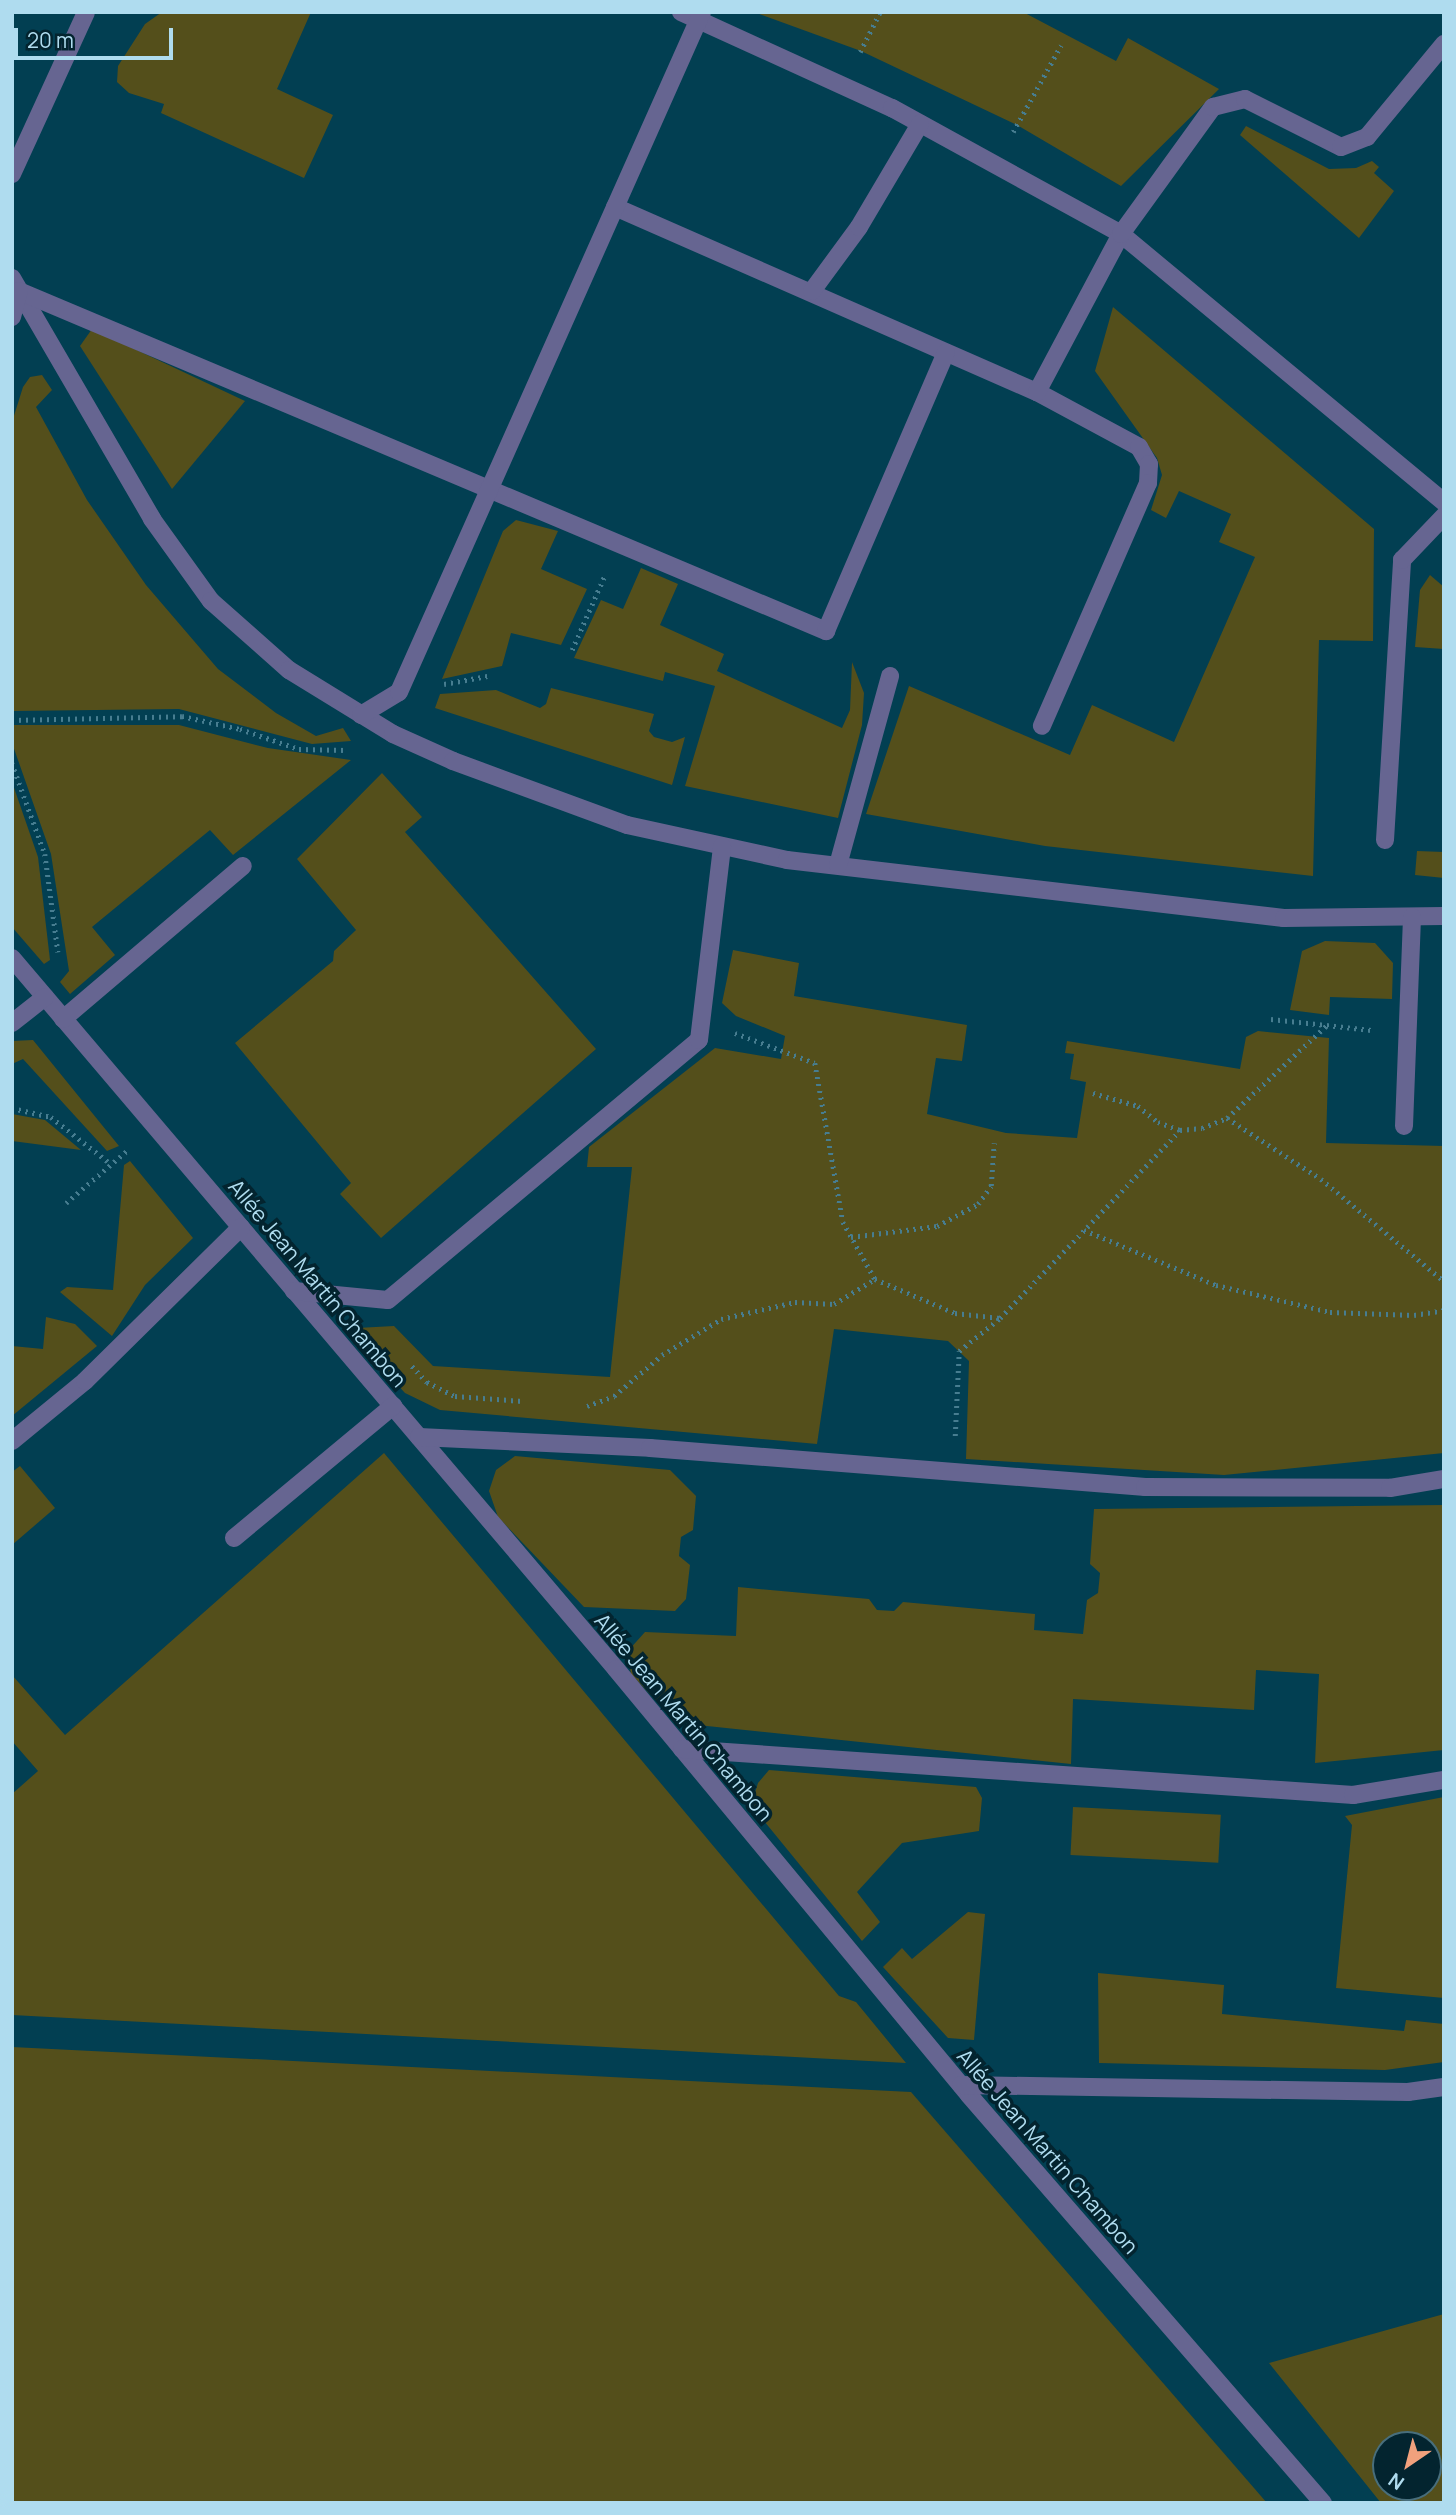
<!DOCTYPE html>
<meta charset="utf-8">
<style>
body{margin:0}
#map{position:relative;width:1456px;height:2515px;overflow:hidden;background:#023f52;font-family:Manrope,sans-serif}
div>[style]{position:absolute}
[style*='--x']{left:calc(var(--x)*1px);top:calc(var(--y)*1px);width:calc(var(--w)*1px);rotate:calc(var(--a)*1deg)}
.green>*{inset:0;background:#544f1b;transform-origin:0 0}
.path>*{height:4.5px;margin-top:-2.25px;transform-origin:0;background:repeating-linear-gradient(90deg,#477d90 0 2px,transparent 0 7px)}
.minor>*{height:18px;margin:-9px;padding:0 9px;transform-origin:9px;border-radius:9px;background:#666591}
span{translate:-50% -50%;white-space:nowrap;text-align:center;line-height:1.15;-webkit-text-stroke:7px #03242f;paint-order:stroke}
.street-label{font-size:21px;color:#afdcef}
.frame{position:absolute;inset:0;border:14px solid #afdcef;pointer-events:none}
.north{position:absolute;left:1372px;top:2431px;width:70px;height:70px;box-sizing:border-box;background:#03242f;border:2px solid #486e7c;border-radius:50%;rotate:215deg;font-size:19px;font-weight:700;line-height:28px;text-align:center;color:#afdcef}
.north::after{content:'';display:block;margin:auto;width:24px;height:32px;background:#f1a17d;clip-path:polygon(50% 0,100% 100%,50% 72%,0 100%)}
.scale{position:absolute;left:14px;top:28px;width:159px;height:32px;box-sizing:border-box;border:4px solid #afdcef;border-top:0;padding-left:9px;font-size:21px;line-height:24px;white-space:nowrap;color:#afdcef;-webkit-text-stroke:5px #03242f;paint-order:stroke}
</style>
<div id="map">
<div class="green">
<div style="clip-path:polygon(162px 12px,311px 12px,277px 89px,333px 115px,304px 178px,161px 113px,164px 104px,129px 93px,117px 82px,118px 66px,145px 24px)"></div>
<div style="clip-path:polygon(754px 12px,1023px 12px,1116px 61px,1128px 38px,1219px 89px,1121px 186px,1017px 125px,861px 51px)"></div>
<div style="clip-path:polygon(1246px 126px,1329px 169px,1356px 168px,1372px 161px,1379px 167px,1374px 173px,1394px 191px,1359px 238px,1240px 135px)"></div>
<div style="clip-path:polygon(1113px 307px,1374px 529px,1373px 641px,1319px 640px,1313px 876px,1045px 846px,866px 814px,909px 686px,1070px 755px,1092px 705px,1174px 742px,1255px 557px,1219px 542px,1231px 514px,1179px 491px,1166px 518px,1151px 510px,1162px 475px,1157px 458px,1095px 371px)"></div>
<div style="clip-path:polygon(92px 329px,245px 401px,172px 489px,80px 346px)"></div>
<div style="clip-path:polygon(42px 375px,52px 390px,36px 407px,87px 500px,146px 585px,218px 669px,276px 713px,316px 736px,343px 728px,351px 741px,312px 744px,179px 709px,12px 711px,12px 422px,23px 387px,30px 377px)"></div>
<div style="clip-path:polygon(516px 520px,558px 531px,541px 569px,587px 589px,561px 645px,511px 633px,502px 666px,442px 679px,503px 531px)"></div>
<div style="clip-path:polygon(641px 568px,678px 584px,660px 625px,724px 654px,717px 671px,842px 728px,850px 710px,852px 662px,864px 693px,862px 725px,838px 818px,685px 786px,715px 686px,665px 672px,663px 681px,574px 658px,601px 600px,623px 609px)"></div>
<div style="clip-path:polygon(1430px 575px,1444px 587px,1444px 649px,1415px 647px,1420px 590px)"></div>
<div style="clip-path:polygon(551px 688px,654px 714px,649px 731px,654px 737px,672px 742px,685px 737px,672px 785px,435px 708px,440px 694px,496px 690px,540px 708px,546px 704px)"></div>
<div style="clip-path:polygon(12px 725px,179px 725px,268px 748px,351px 760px,233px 855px,210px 830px,92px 927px,115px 955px,70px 994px,60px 982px,69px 971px,51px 854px,12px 743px)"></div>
<div style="clip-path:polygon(382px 773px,422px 817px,405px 832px,596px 1049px,381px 1238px,340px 1194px,351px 1183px,235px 1043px,333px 961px,334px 951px,356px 930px,297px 859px)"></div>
<div style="clip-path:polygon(12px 782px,38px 857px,50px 960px,44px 964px,12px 927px)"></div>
<div style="clip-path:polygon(1417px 851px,1444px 852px,1444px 878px,1415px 875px)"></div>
<div style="clip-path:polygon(1325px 941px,1375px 943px,1393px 963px,1392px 999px,1330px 997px,1329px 1015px,1290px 1010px,1302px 951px)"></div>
<div style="clip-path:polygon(733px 950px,799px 963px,794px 996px,967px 1025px,962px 1061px,936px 1058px,927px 1114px,1006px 1133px,1077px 1138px,1086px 1082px,1070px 1079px,1074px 1054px,1065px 1053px,1067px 1041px,1240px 1069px,1246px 1037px,1258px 1031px,1329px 1038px,1326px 1143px,1444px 1146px,1444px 1453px,1224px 1475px,966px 1459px,969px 1361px,948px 1341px,834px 1329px,817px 1444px,440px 1410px,405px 1393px,379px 1365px,357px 1328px,394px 1326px,433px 1366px,610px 1377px,632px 1167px,587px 1167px,589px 1147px,715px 1048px,781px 1059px,785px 1036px,736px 1016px,722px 1003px)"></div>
<div style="clip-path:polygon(33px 1040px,119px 1146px,107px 1151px,23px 1059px,12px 1064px,12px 1041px)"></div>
<div style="clip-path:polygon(12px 1114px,45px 1120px,81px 1150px,12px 1141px)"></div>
<div style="clip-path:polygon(130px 1161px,193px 1238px,145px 1285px,112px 1336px,60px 1292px,67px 1287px,113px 1290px,124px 1165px)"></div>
<div style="clip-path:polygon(46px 1317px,75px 1324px,97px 1346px,12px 1416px,12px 1346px,43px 1349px)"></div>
<div style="clip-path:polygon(384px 1453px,839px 1996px,856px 2002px,906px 2063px,12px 2015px,12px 1794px,38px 1771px,12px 1741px,12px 1675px,65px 1735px)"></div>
<div style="clip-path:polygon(515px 1456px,670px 1470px,696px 1496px,693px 1530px,681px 1537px,679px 1556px,690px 1565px,686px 1599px,675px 1611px,584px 1607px,498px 1517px,489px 1491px,496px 1470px)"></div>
<div style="clip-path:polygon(20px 1466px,55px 1508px,12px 1545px,12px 1472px)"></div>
<div style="clip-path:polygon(1444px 1505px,1444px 1750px,1315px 1763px,1319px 1674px,1256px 1670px,1254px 1710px,1073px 1699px,1071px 1764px,688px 1724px,667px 1712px,631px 1674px,627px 1652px,645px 1632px,736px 1636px,738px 1587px,869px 1599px,877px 1610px,894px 1611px,903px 1602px,1035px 1614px,1034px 1630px,1083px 1634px,1087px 1600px,1098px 1593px,1100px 1573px,1090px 1564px,1094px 1509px)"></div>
<div style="clip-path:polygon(769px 1770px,976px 1787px,982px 1798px,979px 1831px,902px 1843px,857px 1892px,880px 1922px,862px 1941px,751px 1805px,758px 1783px)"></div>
<div style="clip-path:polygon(1444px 1797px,1444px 1998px,1336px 1988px,1352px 1825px,1345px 1816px)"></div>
<div style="left:1073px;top:1807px;width:148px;height:48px;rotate:3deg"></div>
<div style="clip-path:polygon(968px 1912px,985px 1914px,974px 2040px,948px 2038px,883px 1967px,902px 1948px,912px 1959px)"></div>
<div style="clip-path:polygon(1098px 1973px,1224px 1985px,1222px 2014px,1404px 2031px,1406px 2020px,1444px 2024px,1444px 2062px,1385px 2070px,1099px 2063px)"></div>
<div style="clip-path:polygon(12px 2047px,911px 2092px,1267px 2503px,12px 2503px)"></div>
<div style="clip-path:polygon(evenodd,1444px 2314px,1444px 2503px,1381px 2503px,1269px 2363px,1444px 2314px,1386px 2445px,1428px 2445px,1428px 2487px,1386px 2487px,1386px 2445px)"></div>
</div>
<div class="path">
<div style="--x:860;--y:52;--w:45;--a:-63.4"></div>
<div style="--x:1013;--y:132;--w:99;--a:-61.1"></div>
<div style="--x:572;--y:650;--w:80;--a:-66.3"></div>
<div style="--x:444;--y:684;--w:44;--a:-10.5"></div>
<div style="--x:12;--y:720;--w:170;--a:-1.3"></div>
<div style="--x:182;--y:716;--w:59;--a:12.6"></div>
<div style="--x:240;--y:729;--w:62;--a:18.7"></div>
<div style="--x:299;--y:749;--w:47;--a:1.2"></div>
<div style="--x:12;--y:763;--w:97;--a:70.1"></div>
<div style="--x:45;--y:854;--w:99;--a:82.4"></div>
<div style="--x:1271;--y:1019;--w:101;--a:6.3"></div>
<div style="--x:735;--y:1033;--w:85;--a:20.6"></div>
<div style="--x:815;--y:1063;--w:161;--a:80"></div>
<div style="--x:843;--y:1222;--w:65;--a:60.7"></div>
<div style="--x:875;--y:1279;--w:87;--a:23"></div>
<div style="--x:955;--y:1313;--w:45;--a:6.3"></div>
<div style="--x:1093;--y:1093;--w:47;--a:16.1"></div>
<div style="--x:1138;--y:1106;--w:26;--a:39"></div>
<div style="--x:1158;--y:1122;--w:23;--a:20"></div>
<div style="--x:1180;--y:1130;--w:22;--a:-5"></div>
<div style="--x:1202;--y:1128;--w:27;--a:-22"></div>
<div style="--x:1227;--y:1118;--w:137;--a:-42.9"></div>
<div style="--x:12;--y:1108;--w:40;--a:13"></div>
<div style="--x:51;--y:1117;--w:76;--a:38.1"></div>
<div style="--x:1227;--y:1118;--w:112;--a:33"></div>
<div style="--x:1321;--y:1179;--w:160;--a:39.7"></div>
<div style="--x:66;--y:1203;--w:83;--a:-40.6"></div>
<div style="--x:1084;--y:1230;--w:143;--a:22.6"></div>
<div style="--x:1216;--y:1285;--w:117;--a:13.3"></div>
<div style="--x:1330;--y:1312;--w:84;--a:2"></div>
<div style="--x:1414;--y:1315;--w:30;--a:-9"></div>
<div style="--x:851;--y:1237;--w:87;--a:-7.3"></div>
<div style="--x:937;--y:1226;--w:47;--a:-28.2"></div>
<div style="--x:978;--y:1204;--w:22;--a:-54"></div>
<div style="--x:991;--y:1186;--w:43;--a:-86"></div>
<div style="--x:412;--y:1366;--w:22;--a:47"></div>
<div style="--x:427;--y:1382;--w:31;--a:27"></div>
<div style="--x:455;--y:1396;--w:68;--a:4.2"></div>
<div style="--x:587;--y:1406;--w:29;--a:-20"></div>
<div style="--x:614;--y:1396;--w:63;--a:-40.5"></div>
<div style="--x:662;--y:1355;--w:69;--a:-31.4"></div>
<div style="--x:721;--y:1319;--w:76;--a:-12.9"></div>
<div style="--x:795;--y:1302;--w:39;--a:3"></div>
<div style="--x:834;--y:1304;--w:48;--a:-31.4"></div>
<div style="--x:955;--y:1436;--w:85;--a:-87.3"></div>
<div style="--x:959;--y:1351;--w:53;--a:-38.8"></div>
<div style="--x:1000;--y:1318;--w:260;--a:-46.2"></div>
</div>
<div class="minor">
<div style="--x:681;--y:12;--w:232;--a:24.5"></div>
<div style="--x:892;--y:108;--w:261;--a:28.8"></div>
<div style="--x:1121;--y:234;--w:420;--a:39.7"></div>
<div style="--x:12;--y:174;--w:178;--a:-65.4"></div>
<div style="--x:615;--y:207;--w:461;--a:23.7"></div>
<div style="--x:1037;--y:392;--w:116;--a:28.3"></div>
<div style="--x:1139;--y:447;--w:20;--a:60"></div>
<div style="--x:1149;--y:464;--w:19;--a:93"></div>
<div style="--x:1148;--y:483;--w:265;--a:113.6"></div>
<div style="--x:12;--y:278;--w:279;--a:59.8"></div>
<div style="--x:152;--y:519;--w:101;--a:54.3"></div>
<div style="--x:211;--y:601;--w:104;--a:41.5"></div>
<div style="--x:289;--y:670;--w:122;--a:31.6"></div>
<div style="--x:393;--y:734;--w:66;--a:24.2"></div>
<div style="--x:453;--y:761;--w:185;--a:20.2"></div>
<div style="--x:627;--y:825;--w:164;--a:12.3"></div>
<div style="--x:787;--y:860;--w:500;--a:6.66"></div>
<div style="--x:1284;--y:918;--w:160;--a:-0.7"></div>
<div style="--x:19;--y:291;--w:876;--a:22.85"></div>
<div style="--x:826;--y:631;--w:303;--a:-66.7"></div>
<div style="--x:812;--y:291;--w:79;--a:-53.7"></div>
<div style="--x:859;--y:227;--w:120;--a:-59.4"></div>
<div style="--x:12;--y:317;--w:27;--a:-75"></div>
<div style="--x:1037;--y:392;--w:179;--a:-62"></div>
<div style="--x:1121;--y:234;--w:157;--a:-54.1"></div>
<div style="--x:1213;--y:107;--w:33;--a:-14"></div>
<div style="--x:1245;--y:99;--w:107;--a:26.6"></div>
<div style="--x:1341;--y:147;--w:28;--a:-21"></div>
<div style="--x:1367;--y:137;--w:121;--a:-50.4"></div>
<div style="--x:361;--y:715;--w:44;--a:-31.2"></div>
<div style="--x:399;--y:692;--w:744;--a:-65.98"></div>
<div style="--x:1385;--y:840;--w:281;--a:-86.5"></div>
<div style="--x:1402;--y:560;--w:61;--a:-46.3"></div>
<div style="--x:838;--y:865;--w:196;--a:-74.6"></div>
<div style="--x:12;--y:958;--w:933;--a:49.65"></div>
<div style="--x:616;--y:1669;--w:553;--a:50.35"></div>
<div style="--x:969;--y:2095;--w:540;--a:49.05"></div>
<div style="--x:63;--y:1019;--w:236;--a:-40.4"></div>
<div style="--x:12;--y:1023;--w:42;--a:-38.2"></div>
<div style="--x:1404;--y:1126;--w:209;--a:-87.8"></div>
<div style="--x:294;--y:1291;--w:94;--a:5.5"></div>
<div style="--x:388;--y:1300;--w:405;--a:-39.9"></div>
<div style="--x:699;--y:1040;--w:195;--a:-83.2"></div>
<div style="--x:419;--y:1437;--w:231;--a:2.7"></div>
<div style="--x:650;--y:1448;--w:497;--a:4.5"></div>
<div style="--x:1145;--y:1487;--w:245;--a:0.2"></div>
<div style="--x:1390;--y:1488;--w:55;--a:-9.5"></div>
<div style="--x:12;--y:1441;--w:94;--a:-39.4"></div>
<div style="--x:85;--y:1381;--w:219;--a:-44.6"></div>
<div style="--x:234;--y:1538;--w:207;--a:-39.7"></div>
<div style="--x:682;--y:1749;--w:673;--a:3.92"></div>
<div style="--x:1353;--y:1795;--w:92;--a:-9.4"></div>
<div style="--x:961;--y:2085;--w:447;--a:0.9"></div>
<div style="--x:1408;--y:2092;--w:36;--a:-8"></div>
</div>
<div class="street-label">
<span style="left:318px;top:1283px;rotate:50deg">Allée Jean Martin Chambon</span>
<span style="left:684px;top:1717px;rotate:50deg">Allée Jean Martin Chambon</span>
<span style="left:1048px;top:2151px;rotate:49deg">Allée Jean Martin Chambon</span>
</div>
<div class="frame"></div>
<div class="north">N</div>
<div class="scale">20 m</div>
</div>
